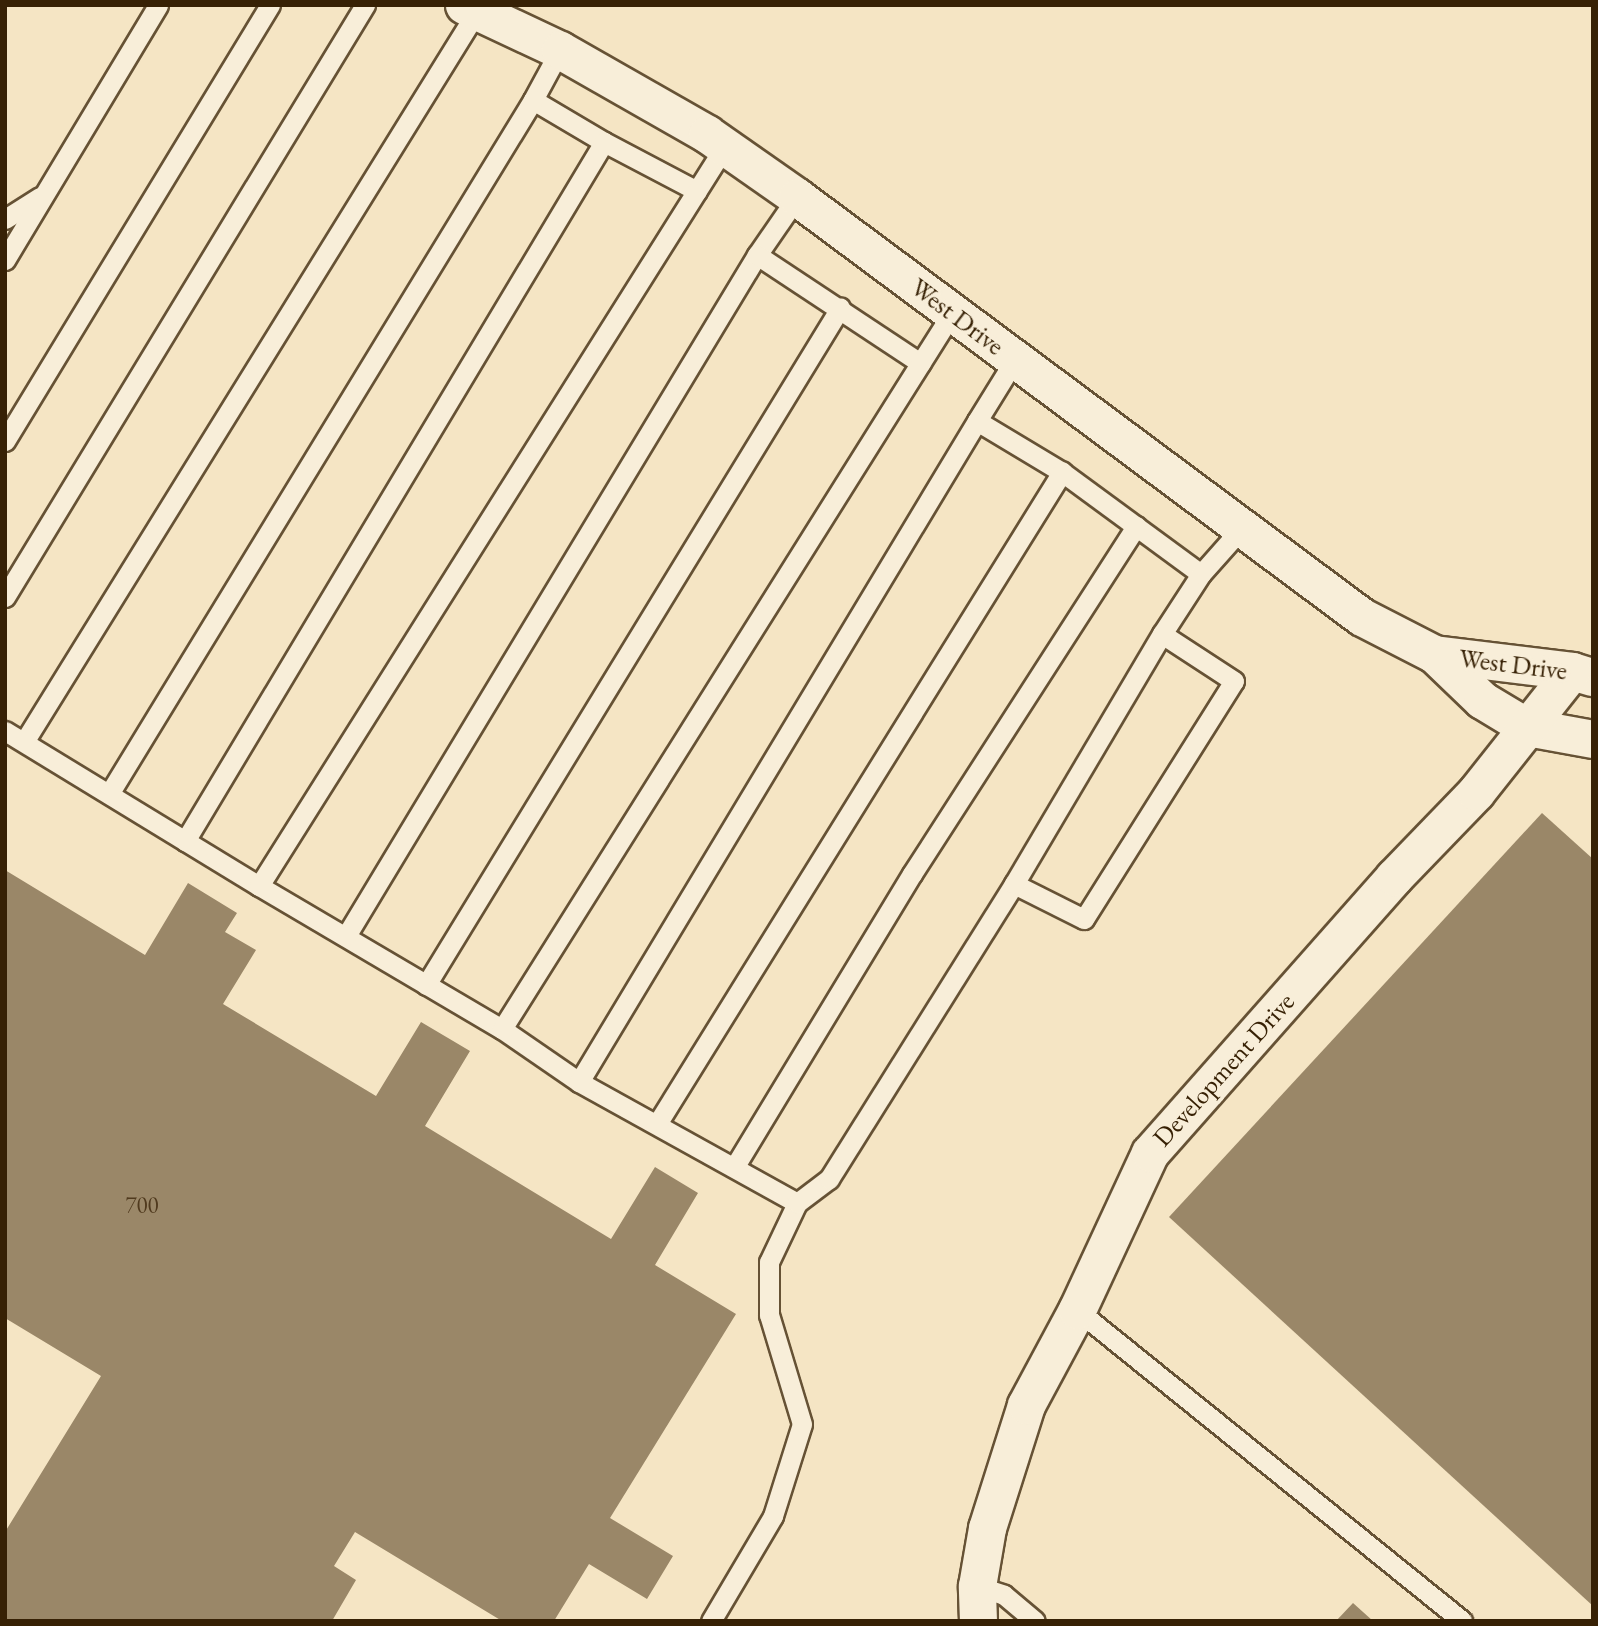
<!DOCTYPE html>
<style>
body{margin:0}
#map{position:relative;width:1598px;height:1626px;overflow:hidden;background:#f5e5c4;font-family:"EB Garamond",serif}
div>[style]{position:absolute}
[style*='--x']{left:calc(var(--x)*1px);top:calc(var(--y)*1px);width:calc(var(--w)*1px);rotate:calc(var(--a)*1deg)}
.building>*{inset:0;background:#9a8768}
.roads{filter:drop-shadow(2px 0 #665235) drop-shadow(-2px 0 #665235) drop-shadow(0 2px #665235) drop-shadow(0 -2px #665235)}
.lane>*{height:19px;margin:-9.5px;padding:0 9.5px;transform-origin:9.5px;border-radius:9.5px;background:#f8eed9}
.street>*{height:37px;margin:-18.5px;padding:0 18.5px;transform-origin:18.5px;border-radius:18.5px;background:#f8eed9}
span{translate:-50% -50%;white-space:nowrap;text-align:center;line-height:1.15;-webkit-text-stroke:7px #f8eed9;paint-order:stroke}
.number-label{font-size:23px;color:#503a1e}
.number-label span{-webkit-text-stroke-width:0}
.street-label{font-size:26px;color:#372105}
.frame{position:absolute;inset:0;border:7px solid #372105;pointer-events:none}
</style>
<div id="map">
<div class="building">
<div style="clip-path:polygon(1542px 813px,1593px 859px,1593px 1606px,1169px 1217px)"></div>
<div style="clip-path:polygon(5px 870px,145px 955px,188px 883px,237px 913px,225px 932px,256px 950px,223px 1004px,376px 1096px,421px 1022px,470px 1051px,425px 1126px,611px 1239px,655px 1167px,698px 1193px,655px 1265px,736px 1314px,610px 1518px,673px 1556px,647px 1599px,589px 1564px,554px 1621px,502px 1621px,355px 1532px,334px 1566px,356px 1580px,332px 1621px,5px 1621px,5px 1532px,101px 1376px,5px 1318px)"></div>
<div style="clip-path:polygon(1353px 1603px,1373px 1621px,1336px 1621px)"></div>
</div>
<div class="roads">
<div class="lane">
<div style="--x:560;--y:50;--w:57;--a:118.4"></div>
<div style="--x:533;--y:100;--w:82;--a:30.6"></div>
<div style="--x:5;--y:219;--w:41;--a:-32.2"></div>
<div style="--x:757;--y:255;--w:70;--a:-55.4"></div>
<div style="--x:5;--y:260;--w:297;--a:-59"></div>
<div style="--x:1014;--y:361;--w:70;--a:121.7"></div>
<div style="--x:977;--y:421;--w:99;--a:31"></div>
<div style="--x:1062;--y:472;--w:172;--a:36.3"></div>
<div style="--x:5;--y:441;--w:510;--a:-58.71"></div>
<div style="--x:5;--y:597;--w:693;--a:-58.7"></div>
<div style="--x:5;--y:731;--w:298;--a:31.4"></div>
<div style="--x:259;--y:886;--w:282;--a:30.5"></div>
<div style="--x:502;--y:1029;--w:93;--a:34.5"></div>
<div style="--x:579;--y:1082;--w:249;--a:29"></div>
<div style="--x:24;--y:742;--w:860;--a:-58.21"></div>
<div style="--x:109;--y:794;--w:813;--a:-58.58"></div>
<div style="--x:185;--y:841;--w:815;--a:-59.06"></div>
<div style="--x:604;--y:142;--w:105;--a:27.8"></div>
<div style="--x:1014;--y:884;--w:78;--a:26.6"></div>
<div style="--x:1084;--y:919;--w:281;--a:-57.8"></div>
<div style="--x:1234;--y:681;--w:86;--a:-146.9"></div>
<div style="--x:259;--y:886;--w:875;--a:-57.8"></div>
<div style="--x:346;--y:936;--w:795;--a:-58.89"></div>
<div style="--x:757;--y:255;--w:196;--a:33.5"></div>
<div style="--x:426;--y:985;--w:794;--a:-58.55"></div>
<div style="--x:502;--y:1029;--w:846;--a:-57.85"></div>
<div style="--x:579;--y:1082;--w:772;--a:-58.95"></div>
<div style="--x:657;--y:1124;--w:768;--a:-58.15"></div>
<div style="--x:735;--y:1166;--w:341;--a:-58.8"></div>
<div style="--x:912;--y:874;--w:414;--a:-57.2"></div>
<div style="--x:1077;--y:1310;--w:495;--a:38.9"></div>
<div style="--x:977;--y:1586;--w:28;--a:18"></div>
<div style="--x:1004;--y:1595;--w:40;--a:40"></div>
<div style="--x:711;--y:1621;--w:122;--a:-59.4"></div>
<div style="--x:773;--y:1516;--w:96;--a:-72.5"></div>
<div style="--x:802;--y:1424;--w:114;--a:-106.8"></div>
<div style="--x:769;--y:1315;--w:53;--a:-90"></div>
<div style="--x:769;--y:1262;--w:65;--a:-64.6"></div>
<div style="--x:797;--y:1203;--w:40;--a:-37"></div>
<div style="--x:829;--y:1179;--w:348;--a:-57.9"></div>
<div style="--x:1014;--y:884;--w:291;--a:-59.4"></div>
<div style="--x:1162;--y:634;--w:72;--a:-57"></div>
<div style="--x:1201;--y:574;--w:60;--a:-48.4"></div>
</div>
<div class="street">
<div style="--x:464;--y:5;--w:106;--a:25.1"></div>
<div style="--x:560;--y:50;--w:169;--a:29.7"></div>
<div style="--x:707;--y:134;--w:110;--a:35"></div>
<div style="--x:797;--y:197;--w:704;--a:36.63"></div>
<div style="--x:1362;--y:617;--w:81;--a:27.2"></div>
<div style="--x:1434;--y:654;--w:66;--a:43.8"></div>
<div style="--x:1482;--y:700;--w:52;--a:31"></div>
<div style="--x:1527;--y:727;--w:67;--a:10.3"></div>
<div style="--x:1434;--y:654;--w:139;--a:7"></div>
<div style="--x:1572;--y:671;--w:21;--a:17"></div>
<div style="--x:978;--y:1621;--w:35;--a:-92"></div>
<div style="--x:977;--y:1586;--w:59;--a:-80.2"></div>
<div style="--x:987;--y:1528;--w:129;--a:-72.4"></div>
<div style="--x:1026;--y:1405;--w:108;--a:-61.8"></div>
<div style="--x:1077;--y:1310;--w:173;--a:-65.1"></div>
<div style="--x:1150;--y:1153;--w:368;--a:-48.5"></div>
<div style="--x:1394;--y:877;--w:118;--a:-46"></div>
<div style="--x:1476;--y:792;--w:154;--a:-51.6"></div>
</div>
</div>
<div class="number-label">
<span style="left:142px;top:1205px">700</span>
</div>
<div class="street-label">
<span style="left:957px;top:317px;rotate:37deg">West Drive</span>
<span style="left:1513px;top:665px;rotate:7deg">West Drive</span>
<span style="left:1224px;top:1070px;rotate:-48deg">Development Drive</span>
</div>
<div class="frame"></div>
</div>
